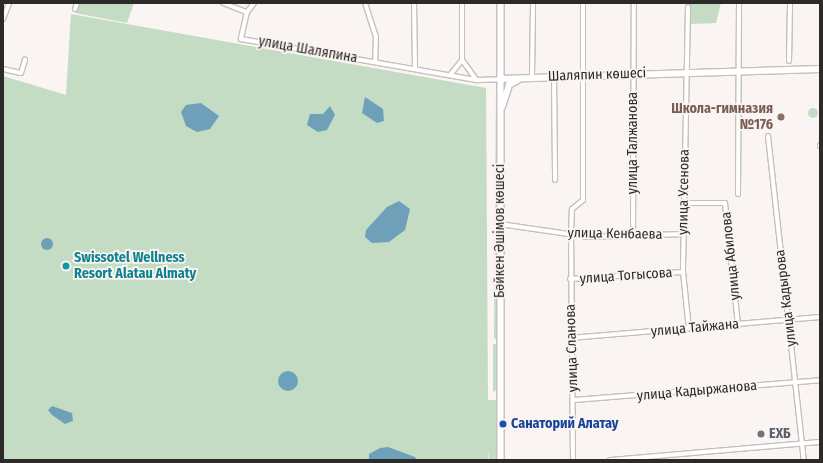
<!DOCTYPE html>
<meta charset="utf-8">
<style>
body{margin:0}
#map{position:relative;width:823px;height:463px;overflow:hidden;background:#faf4f2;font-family:"Fira Sans Condensed",sans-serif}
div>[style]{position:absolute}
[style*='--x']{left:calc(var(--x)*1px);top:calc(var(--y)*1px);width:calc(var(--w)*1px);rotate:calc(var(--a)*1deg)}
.green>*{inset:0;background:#c4dbc4}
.round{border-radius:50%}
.water>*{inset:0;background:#6ea1b9}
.roads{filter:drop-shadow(1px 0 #c5c0be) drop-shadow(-1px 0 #c5c0be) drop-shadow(0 1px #c5c0be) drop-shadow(0 -1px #c5c0be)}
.street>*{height:4px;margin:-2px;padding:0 2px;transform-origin:2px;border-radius:2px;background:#fff}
.secondary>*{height:5.5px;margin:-2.75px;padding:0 2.75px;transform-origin:2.75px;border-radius:2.75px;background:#fff}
.dots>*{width:11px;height:11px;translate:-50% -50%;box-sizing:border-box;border:2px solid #faf4f2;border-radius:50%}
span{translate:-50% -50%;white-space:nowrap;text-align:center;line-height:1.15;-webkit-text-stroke:3.5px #faf4f2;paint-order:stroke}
.street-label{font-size:14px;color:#2d2b2a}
.education-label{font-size:14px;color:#785e54;font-weight:700}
.right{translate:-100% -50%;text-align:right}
.culture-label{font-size:14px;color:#0d838f;font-weight:700}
.left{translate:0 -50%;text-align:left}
.transit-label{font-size:14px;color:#164399;font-weight:700}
.worship-label{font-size:14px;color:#5b616d;font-weight:700}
.frame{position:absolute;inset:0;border:4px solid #2d2b2a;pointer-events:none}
</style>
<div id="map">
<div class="green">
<div style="clip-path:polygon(78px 3px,134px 3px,127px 23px,75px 13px)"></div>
<div style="clip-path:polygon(690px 3px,721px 3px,716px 23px,690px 24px)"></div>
<div style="clip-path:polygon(71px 14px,486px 88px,488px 400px,497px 400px,498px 460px,489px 460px,489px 450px,488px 460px,3px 460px,3px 76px,66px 95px)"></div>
<div style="clip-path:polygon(496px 89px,497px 338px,494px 339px)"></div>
<div class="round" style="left:808px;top:108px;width:10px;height:10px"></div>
<div style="clip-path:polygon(493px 344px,497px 344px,498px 389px,493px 392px)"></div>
</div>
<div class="water">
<div style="clip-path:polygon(365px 97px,383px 109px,384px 121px,377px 123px,362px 113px)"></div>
<div style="clip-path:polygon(201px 103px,219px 116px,210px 129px,197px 132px,186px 126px,181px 112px,186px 105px)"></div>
<div style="clip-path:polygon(330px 106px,335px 115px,327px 130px,318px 132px,307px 125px,310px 114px,323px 114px)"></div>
<div style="clip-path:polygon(399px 201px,410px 209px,405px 230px,389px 242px,372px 243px,365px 237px,366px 230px,387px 207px)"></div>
<div class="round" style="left:41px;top:238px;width:12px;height:12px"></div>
<div class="round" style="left:278px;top:371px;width:20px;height:20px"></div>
<div style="clip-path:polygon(52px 406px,72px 413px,73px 421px,65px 424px,52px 415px,48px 410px)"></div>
<div style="clip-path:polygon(388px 447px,415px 457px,417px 460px,369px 459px,369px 454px,380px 448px)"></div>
</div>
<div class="roads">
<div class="street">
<div style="--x:223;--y:3;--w:26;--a:21"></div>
<div style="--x:254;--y:3;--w:11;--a:128"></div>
<div style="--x:247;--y:12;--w:28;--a:103"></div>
<div style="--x:241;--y:39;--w:240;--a:9.9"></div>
<div style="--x:477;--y:80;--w:24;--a:-2"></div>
<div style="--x:365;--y:3;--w:35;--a:72"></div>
<div style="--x:376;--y:36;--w:26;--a:92"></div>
<div style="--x:414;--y:3;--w:66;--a:89.1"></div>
<div style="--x:688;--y:7;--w:265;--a:91.1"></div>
<div style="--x:683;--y:272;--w:57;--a:84"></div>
<div style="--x:75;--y:9;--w:6;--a:-72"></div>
<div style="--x:3;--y:19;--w:17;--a:-69"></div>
<div style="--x:462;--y:60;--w:24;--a:54"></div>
<div style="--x:789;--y:61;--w:58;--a:-89"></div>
<div style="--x:3;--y:69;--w:18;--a:13"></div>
<div style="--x:21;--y:73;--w:14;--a:-73"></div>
<div style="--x:450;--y:75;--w:19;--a:-51"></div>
<div style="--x:462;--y:60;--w:57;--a:-90"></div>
<div style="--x:532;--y:77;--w:74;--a:-89.2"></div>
<div style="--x:554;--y:77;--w:103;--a:89.4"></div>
<div style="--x:768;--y:136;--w:326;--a:83.7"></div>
<div style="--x:820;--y:145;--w:1;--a:90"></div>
<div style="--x:738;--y:194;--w:191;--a:-89.7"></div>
<div style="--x:684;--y:203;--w:41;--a:0"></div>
<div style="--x:725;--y:203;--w:123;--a:83.9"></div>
<div style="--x:500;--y:224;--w:90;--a:8.3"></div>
<div style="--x:589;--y:237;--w:95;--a:-1.8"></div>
<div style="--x:633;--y:236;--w:233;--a:-89.8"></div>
<div style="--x:570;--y:279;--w:113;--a:-3.5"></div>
<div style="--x:570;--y:338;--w:251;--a:-4.8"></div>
<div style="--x:574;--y:400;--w:247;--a:-4.6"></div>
<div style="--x:573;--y:460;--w:225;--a:-90.5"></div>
<div style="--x:571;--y:235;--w:26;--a:-88"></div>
<div style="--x:572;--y:209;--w:14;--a:-39"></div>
<div style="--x:583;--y:200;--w:197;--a:-90"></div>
<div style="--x:610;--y:460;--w:211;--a:-4.9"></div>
</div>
<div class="secondary">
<div style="--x:501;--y:3;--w:457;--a:90"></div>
<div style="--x:501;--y:79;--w:319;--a:-1.8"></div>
<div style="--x:502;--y:107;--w:23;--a:-72"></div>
<div style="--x:509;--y:85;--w:10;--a:-29"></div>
</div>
</div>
<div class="dots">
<div style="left:781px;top:117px;background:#8d6e63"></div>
<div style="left:66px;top:266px;background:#0f9aa8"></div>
<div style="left:503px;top:424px;background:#1a4fb4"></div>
<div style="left:761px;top:434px;background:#6b7280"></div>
</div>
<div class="street-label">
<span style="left:308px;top:50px;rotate:10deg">улица Шаляпина</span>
<span style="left:597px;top:75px;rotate:-2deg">Шаляпин көшесі</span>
<span style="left:633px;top:143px;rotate:-90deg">улица Талжанова</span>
<span style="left:684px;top:192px;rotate:-89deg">улица Усенова</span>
<span style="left:500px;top:231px;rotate:-90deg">Бәйкен Әшімов көшесі</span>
<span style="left:615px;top:234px;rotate:1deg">улица Кенбаева</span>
<span style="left:731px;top:256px;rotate:-96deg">улица Абилова</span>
<span style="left:626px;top:276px;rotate:-4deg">улица Тогысова</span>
<span style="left:786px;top:298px;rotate:-97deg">улица Кадырова</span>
<span style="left:695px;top:328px;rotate:-5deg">улица Тайжана</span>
<span style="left:572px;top:348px;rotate:-92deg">улица Сланова</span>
<span style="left:697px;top:391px;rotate:-5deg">улица Кадыржанова</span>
</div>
<div class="education-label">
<span class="right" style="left:773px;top:117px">Школа-гимназия<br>№176</span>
</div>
<div class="culture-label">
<span class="left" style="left:74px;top:266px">Swissotel Wellness<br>Resort Alatau Almaty</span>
</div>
<div class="transit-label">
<span class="left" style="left:511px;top:424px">Санаторий Алатау</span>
</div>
<div class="worship-label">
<span class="left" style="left:769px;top:434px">ЕХБ</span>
</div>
<div class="frame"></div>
</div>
